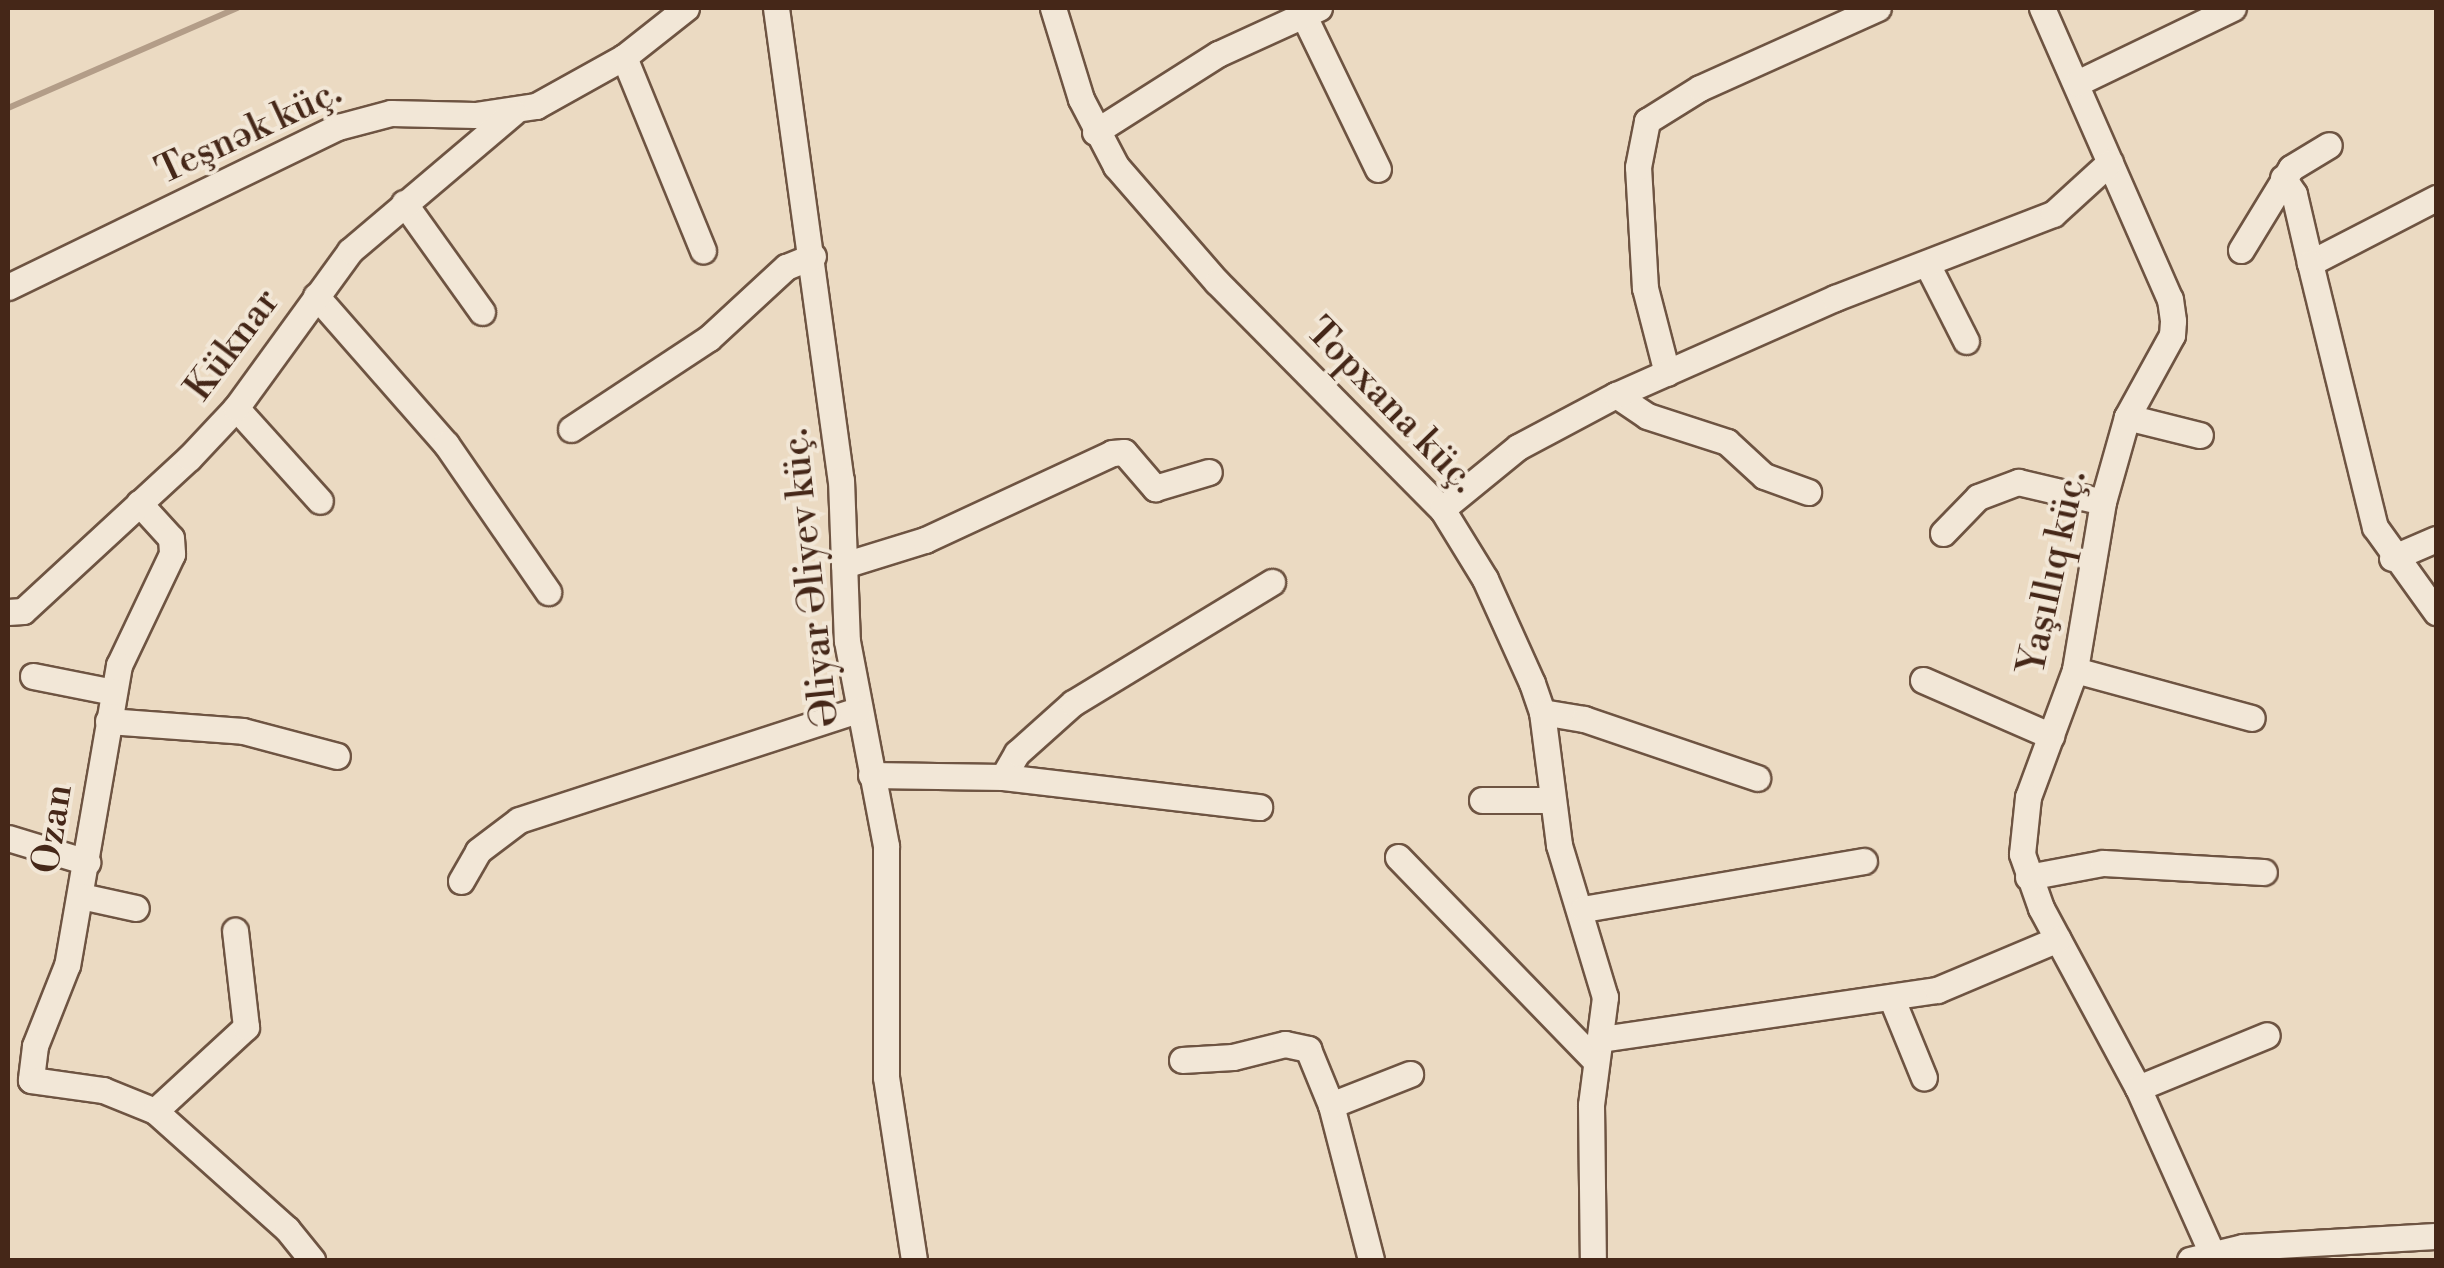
<!DOCTYPE html>
<meta charset="utf-8">
<style>
body{margin:0}
#map{position:relative;width:2444px;height:1268px;overflow:hidden;background:#ebdac2;font-family:"Libre Bodoni",serif}
div>[style]{position:absolute}
[style*='--x']{left:calc(var(--x)*1px);top:calc(var(--y)*1px);width:calc(var(--w)*1px);rotate:calc(var(--a)*1deg)}
.stream>*{height:6px;margin:-3px;padding:0 3px;transform-origin:3px;border-radius:3px;background:#b39d88}
.roads{filter:drop-shadow(2px 0 #6e5442) drop-shadow(-2px 0 #6e5442) drop-shadow(0 2px #6e5442) drop-shadow(0 -2px #6e5442)}
.minor>*{height:25px;margin:-12.5px;padding:0 12.5px;transform-origin:12.5px;border-radius:12.5px;background:#f2e7d7}
span{translate:-50% -50%;white-space:nowrap;text-align:center;line-height:1.15;-webkit-text-stroke:8px #f2e7d7;paint-order:stroke}
.street-label{font-size:38px;color:#452718}
.frame{position:absolute;inset:0;border:10px solid #452718;pointer-events:none}
</style>
<div id="map">
<div class="stream">
<div style="--x:8;--y:108;--w:250;--a:-23.6"></div>
</div>
<div class="roads">
<div class="minor">
<div style="--x:776;--y:8;--w:476;--a:82.2"></div>
<div style="--x:841;--y:480;--w:161;--a:87.9"></div>
<div style="--x:847;--y:641;--w:209;--a:79.2"></div>
<div style="--x:886;--y:846;--w:231;--a:90"></div>
<div style="--x:886;--y:1077;--w:185;--a:81.3"></div>
<div style="--x:1053;--y:8;--w:95;--a:72.9"></div>
<div style="--x:1081;--y:99;--w:76;--a:62.4"></div>
<div style="--x:1116;--y:166;--w:154;--a:49"></div>
<div style="--x:1217;--y:282;--w:320;--a:45.3"></div>
<div style="--x:1442;--y:509;--w:82;--a:58.4"></div>
<div style="--x:1485;--y:579;--w:114;--a:65.7"></div>
<div style="--x:1532;--y:683;--w:31;--a:71"></div>
<div style="--x:1542;--y:712;--w:134;--a:82.7"></div>
<div style="--x:1559;--y:845;--w:159;--a:73.2"></div>
<div style="--x:1605;--y:997;--w:109;--a:97.4"></div>
<div style="--x:1591;--y:1105;--w:155;--a:89.3"></div>
<div style="--x:2042;--y:8;--w:318;--a:66.3"></div>
<div style="--x:2170;--y:299;--w:22;--a:82"></div>
<div style="--x:2173;--y:321;--w:14;--a:94"></div>
<div style="--x:2172;--y:335;--w:94;--a:118.8"></div>
<div style="--x:2127;--y:417;--w:88;--a:105.8"></div>
<div style="--x:2103;--y:502;--w:170;--a:99.5"></div>
<div style="--x:2075;--y:670;--w:135;--a:110.3"></div>
<div style="--x:2028;--y:797;--w:57;--a:96"></div>
<div style="--x:2022;--y:854;--w:57;--a:70.6"></div>
<div style="--x:2041;--y:908;--w:204;--a:61.7"></div>
<div style="--x:2138;--y:1088;--w:188;--a:65.9"></div>
<div style="--x:1303;--y:14;--w:172;--a:64.2"></div>
<div style="--x:624;--y:57;--w:209;--a:67.8"></div>
<div style="--x:2077;--y:83;--w:173;--a:-25.7"></div>
<div style="--x:1095;--y:132;--w:146;--a:-32.4"></div>
<div style="--x:1218;--y:54;--w:111;--a:-24.5"></div>
<div style="--x:2283;--y:178;--w:19;--a:55"></div>
<div style="--x:2294;--y:194;--w:71;--a:76.9"></div>
<div style="--x:2436;--y:198;--w:142;--a:152.7"></div>
<div style="--x:2310;--y:263;--w:272;--a:76.2"></div>
<div style="--x:2375;--y:527;--w:105;--a:54.3"></div>
<div style="--x:404;--y:203;--w:134;--a:54.4"></div>
<div style="--x:2241;--y:250;--w:96;--a:-58.6"></div>
<div style="--x:2291;--y:168;--w:44;--a:-31.2"></div>
<div style="--x:1928;--y:266;--w:84;--a:63.1"></div>
<div style="--x:8;--y:287;--w:367;--a:-25.9"></div>
<div style="--x:338;--y:127;--w:55;--a:-14.8"></div>
<div style="--x:391;--y:113;--w:84;--a:1.4"></div>
<div style="--x:475;--y:115;--w:62;--a:-8.4"></div>
<div style="--x:536;--y:106;--w:101;--a:-29.1"></div>
<div style="--x:624;--y:57;--w:79;--a:-38.3"></div>
<div style="--x:316;--y:296;--w:197;--a:48.7"></div>
<div style="--x:446;--y:444;--w:180;--a:55.4"></div>
<div style="--x:1667;--y:373;--w:88;--a:-104.5"></div>
<div style="--x:1645;--y:288;--w:121;--a:-93.3"></div>
<div style="--x:1638;--y:167;--w:47;--a:-78.9"></div>
<div style="--x:1647;--y:121;--w:62;--a:-31.9"></div>
<div style="--x:1700;--y:88;--w:195;--a:-24.2"></div>
<div style="--x:1616;--y:395;--w:37;--a:34"></div>
<div style="--x:1647;--y:416;--w:84;--a:18"></div>
<div style="--x:1727;--y:442;--w:50;--a:42.6"></div>
<div style="--x:1764;--y:476;--w:47;--a:20"></div>
<div style="--x:236;--y:408;--w:125;--a:47.9"></div>
<div style="--x:2127;--y:417;--w:75;--a:13.9"></div>
<div style="--x:571;--y:429;--w:165;--a:-33.4"></div>
<div style="--x:709;--y:338;--w:105;--a:-42.7"></div>
<div style="--x:786;--y:267;--w:29;--a:-22"></div>
<div style="--x:139;--y:503;--w:47;--a:47.6"></div>
<div style="--x:171;--y:538;--w:16;--a:86"></div>
<div style="--x:172;--y:554;--w:123;--a:115.5"></div>
<div style="--x:119;--y:665;--w:304;--a:99.8"></div>
<div style="--x:67;--y:965;--w:87;--a:111.6"></div>
<div style="--x:35;--y:1046;--w:34;--a:97"></div>
<div style="--x:31;--y:1080;--w:73;--a:7.9"></div>
<div style="--x:103;--y:1090;--w:56;--a:22"></div>
<div style="--x:155;--y:1111;--w:177;--a:41.8"></div>
<div style="--x:287;--y:1229;--w:40;--a:51"></div>
<div style="--x:1442;--y:509;--w:98;--a:-39.2"></div>
<div style="--x:1518;--y:447;--w:111;--a:-28"></div>
<div style="--x:1616;--y:395;--w:240;--a:-23.9"></div>
<div style="--x:1835;--y:298;--w:234;--a:-21.1"></div>
<div style="--x:2053;--y:214;--w:77;--a:-42.4"></div>
<div style="--x:1943;--y:533;--w:50;--a:-45.8"></div>
<div style="--x:1978;--y:497;--w:43;--a:-20.6"></div>
<div style="--x:2018;--y:482;--w:87;--a:13.2"></div>
<div style="--x:2392;--y:558;--w:48;--a:-23.4"></div>
<div style="--x:844;--y:565;--w:85;--a:-17.2"></div>
<div style="--x:925;--y:540;--w:206;--a:-24.9"></div>
<div style="--x:1112;--y:453;--w:12;--a:-5"></div>
<div style="--x:1124;--y:452;--w:48;--a:49.3"></div>
<div style="--x:1155;--y:488;--w:56;--a:-16.5"></div>
<div style="--x:8;--y:612;--w:15;--a:-4"></div>
<div style="--x:23;--y:611;--w:226;--a:-42.7"></div>
<div style="--x:189;--y:458;--w:69;--a:-46.8"></div>
<div style="--x:236;--y:408;--w:194;--a:-54"></div>
<div style="--x:350;--y:251;--w:214;--a:-40.3"></div>
<div style="--x:2075;--y:670;--w:183;--a:15.2"></div>
<div style="--x:33;--y:676;--w:82;--a:11.3"></div>
<div style="--x:1923;--y:680;--w:140;--a:23.6"></div>
<div style="--x:1542;--y:712;--w:43;--a:9.5"></div>
<div style="--x:1584;--y:719;--w:183;--a:18.8"></div>
<div style="--x:108;--y:721;--w:135;--a:4.2"></div>
<div style="--x:243;--y:731;--w:97;--a:14.9"></div>
<div style="--x:871;--y:775;--w:132;--a:0.9"></div>
<div style="--x:1003;--y:777;--w:258;--a:6.7"></div>
<div style="--x:1003;--y:777;--w:28;--a:-60"></div>
<div style="--x:1017;--y:753;--w:75;--a:-41.8"></div>
<div style="--x:1073;--y:703;--w:233;--a:-31.3"></div>
<div style="--x:1482;--y:800;--w:67;--a:0"></div>
<div style="--x:8;--y:838;--w:83;--a:16.9"></div>
<div style="--x:1398;--y:857;--w:281;--a:45.9"></div>
<div style="--x:2028;--y:877;--w:76;--a:-10.6"></div>
<div style="--x:2103;--y:863;--w:161;--a:3.2"></div>
<div style="--x:461;--y:881;--w:34;--a:-60"></div>
<div style="--x:478;--y:851;--w:51;--a:-37.1"></div>
<div style="--x:519;--y:820;--w:356;--a:-18"></div>
<div style="--x:81;--y:896;--w:56;--a:12.3"></div>
<div style="--x:1583;--y:909;--w:285;--a:-9.7"></div>
<div style="--x:1891;--y:997;--w:87;--a:67.8"></div>
<div style="--x:1601;--y:1039;--w:340;--a:-8.3"></div>
<div style="--x:1937;--y:990;--w:131;--a:-22.9"></div>
<div style="--x:1182;--y:1060;--w:51;--a:-3.4"></div>
<div style="--x:1233;--y:1057;--w:54;--a:-14"></div>
<div style="--x:1285;--y:1044;--w:24;--a:12"></div>
<div style="--x:1308;--y:1049;--w:61;--a:67.7"></div>
<div style="--x:1331;--y:1105;--w:160;--a:75.5"></div>
<div style="--x:2138;--y:1088;--w:139;--a:-22.3"></div>
<div style="--x:1331;--y:1105;--w:85;--a:-21.4"></div>
<div style="--x:155;--y:1111;--w:124;--a:-42.7"></div>
<div style="--x:246;--y:1027;--w:97;--a:-96.5"></div>
<div style="--x:2190;--y:1260;--w:55;--a:-13.8"></div>
<div style="--x:2243;--y:1247;--w:193;--a:-3.3"></div>
</div>
</div>
<div class="street-label">
<span style="left:249px;top:132px;rotate:-25deg">Teşnək küç.</span>
<span style="left:233px;top:345px;rotate:-53deg">Küknar</span>
<span style="left:1391px;top:406px;rotate:46deg">Topxana küç.</span>
<span style="left:2053px;top:572px;rotate:-78deg">Yaşıllıq küç.</span>
<span style="left:811px;top:578px;rotate:-96deg">Əliyar Əliyev küç.</span>
<span style="left:53px;top:829px;rotate:-81deg">Ozan</span>
</div>
<div class="frame"></div>
</div>
